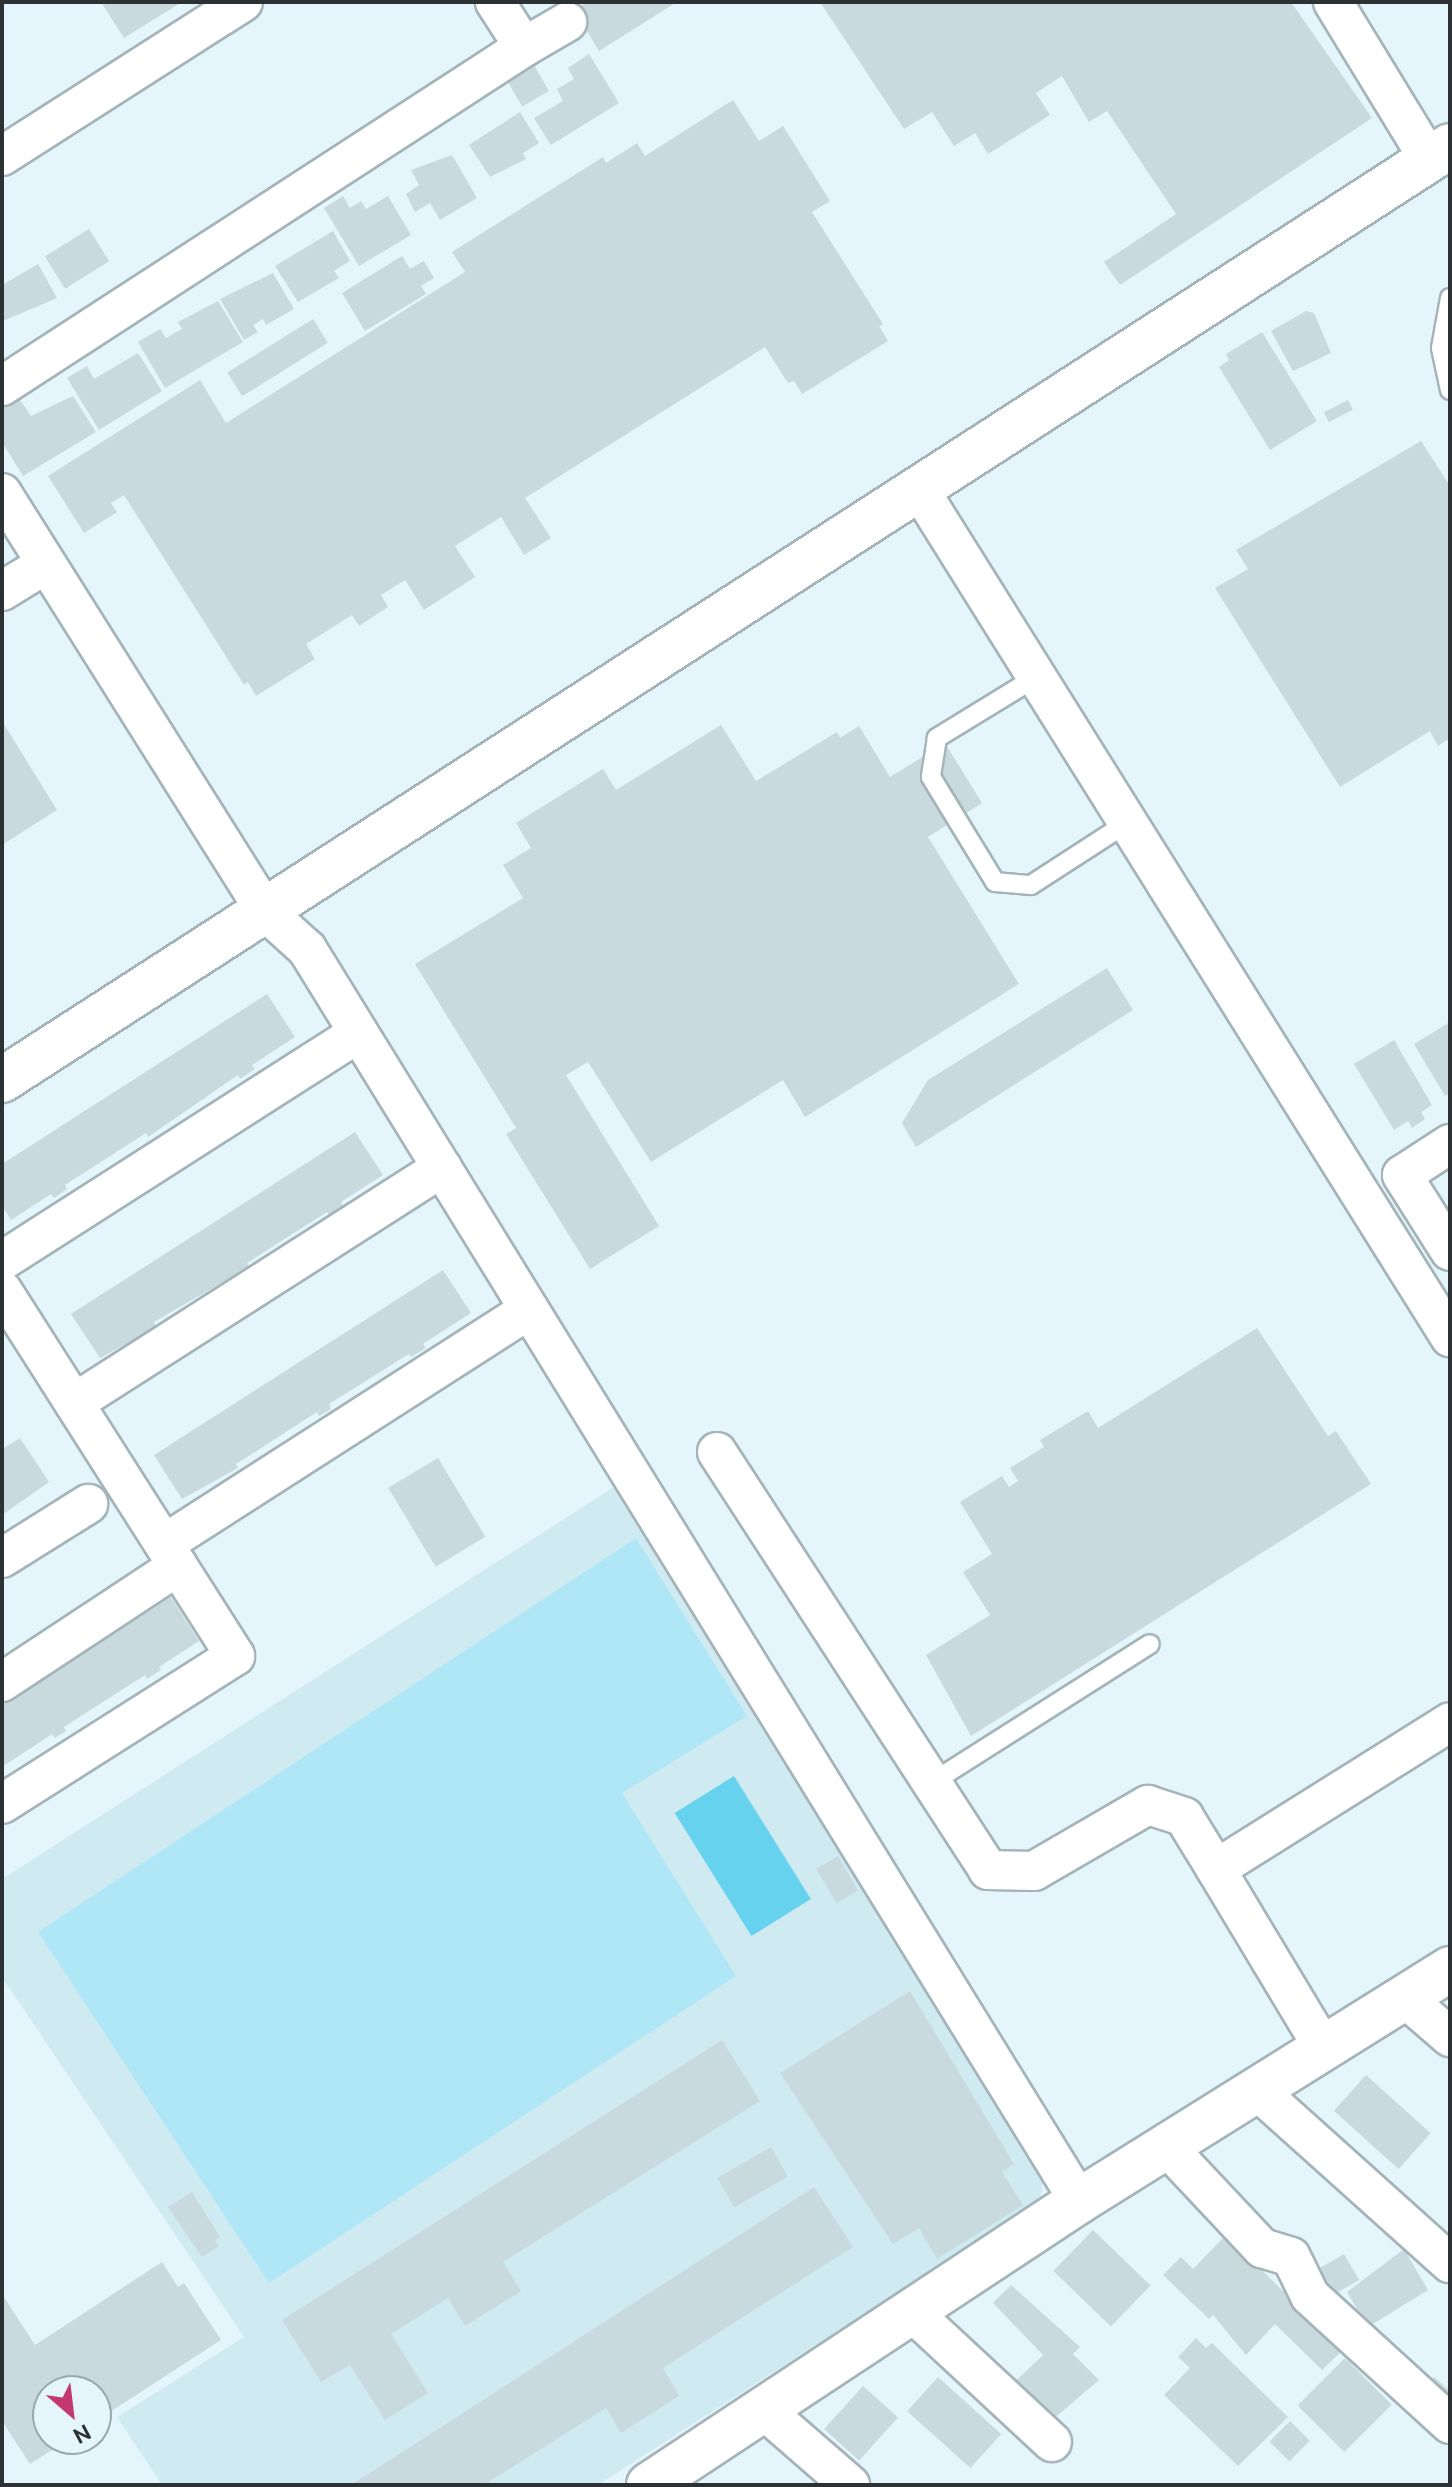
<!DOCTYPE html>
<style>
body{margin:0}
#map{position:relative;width:1452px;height:2487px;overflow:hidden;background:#e4f6fb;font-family:Ubuntu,sans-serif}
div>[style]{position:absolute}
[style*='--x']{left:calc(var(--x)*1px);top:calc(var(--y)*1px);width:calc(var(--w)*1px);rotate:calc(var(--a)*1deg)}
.built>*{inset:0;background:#d0eaf2}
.green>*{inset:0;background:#b0e7f7}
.water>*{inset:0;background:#67d2ee;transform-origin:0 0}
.building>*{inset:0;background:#c9dadf;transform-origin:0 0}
.roads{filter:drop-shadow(2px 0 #a4b4b9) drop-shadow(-2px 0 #a4b4b9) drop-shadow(0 2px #a4b4b9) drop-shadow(0 -2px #a4b4b9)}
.lane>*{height:18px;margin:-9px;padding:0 9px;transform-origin:9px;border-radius:9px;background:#fff}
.street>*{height:38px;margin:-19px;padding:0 19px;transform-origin:19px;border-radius:19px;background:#fff}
.secondary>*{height:44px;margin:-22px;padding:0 22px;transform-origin:22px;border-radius:22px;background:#fff}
span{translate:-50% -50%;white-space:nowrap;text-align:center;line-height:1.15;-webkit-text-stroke:6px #e4f6fb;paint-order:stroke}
.frame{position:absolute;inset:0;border:4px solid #2c3234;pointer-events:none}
.north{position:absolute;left:32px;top:2375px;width:80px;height:80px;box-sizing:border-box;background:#e4f6fb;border:2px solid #9aa8ab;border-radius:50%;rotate:152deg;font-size:22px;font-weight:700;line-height:32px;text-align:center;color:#2c3234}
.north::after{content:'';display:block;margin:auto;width:28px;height:36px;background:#c3386f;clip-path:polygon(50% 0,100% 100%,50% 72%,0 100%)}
</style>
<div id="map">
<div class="built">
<div style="clip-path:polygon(614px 1487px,1044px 2175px,1040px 2201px,598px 2485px,162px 2485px,117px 2417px,244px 2337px,2px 1977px,2px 1879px)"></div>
</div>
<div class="green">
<div style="clip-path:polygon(636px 1538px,747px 1716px,622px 1793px,736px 1976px,269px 2283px,38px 1932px)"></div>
</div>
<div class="water">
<div style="left:734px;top:1776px;width:145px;height:70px;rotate:58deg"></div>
</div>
<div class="building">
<div style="clip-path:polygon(101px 2px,182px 2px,124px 38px)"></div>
<div style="clip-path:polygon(587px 2px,677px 2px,599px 51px,574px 10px)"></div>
<div style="clip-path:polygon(820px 2px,1291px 2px,1372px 118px,1120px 285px,1104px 262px,1176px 214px,1107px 111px,1089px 122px,1062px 76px,1036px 93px,1050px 115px,988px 154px,975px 133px,954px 146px,932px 112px,904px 129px)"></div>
<div style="clip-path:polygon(589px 54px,619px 103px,551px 145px,534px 118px,563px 101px,557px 89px,574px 79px,568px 68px)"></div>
<div style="left:534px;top:65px;width:30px;height:31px;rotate:60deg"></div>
<div style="clip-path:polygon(733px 100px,759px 141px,783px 126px,830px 201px,812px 212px,883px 324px,879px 326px,888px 341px,802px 394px,794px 381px,788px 383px,765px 347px,525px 498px,551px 538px,524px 555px,501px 517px,455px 546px,475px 577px,424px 610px,405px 580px,381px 595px,388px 607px,359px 626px,352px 615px,306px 644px,315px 659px,256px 696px,248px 682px,244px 685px,124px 495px,111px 503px,117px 512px,84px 533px,48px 476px,200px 380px,226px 423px,465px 272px,452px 252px,603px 157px,606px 163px,637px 143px,645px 156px)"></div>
<div style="clip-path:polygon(520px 112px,539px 143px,523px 153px,526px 159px,490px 177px,469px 145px)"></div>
<div style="clip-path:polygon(452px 155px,477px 198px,440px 220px,430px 203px,415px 212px,406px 194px,419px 185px,411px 170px)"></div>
<div style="clip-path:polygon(343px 196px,350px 208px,361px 201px,366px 209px,388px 196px,411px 235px,359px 266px,324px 208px)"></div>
<div style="left:89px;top:229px;width:38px;height:52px;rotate:58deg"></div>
<div style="clip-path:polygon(333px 231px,350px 261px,334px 271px,339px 278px,298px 302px,275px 266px)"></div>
<div style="clip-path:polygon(402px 256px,410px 269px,424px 261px,434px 278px,421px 286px,426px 294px,365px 331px,342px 293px)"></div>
<div style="clip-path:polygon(38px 264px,57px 298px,3px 321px,2px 285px)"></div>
<div style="clip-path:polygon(273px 273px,294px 309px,266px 325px,263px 319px,253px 325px,258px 332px,244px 340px,220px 299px)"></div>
<div style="clip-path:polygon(218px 301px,243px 342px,165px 388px,138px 342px,160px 329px,166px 338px,182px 329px,178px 322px)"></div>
<div style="clip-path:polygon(1306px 311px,1314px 313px,1331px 353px,1293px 371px,1271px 331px)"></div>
<div style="left:313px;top:319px;width:28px;height:101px;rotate:58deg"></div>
<div style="clip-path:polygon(1262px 332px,1317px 421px,1270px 450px,1219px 367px,1229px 360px,1226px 354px)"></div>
<div style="clip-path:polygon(138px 353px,162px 391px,99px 430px,67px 378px,87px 366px,94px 379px)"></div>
<div style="clip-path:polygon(73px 396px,96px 432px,23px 476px,2px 442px,3px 406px,18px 397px,31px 416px)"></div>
<div style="left:1348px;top:400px;width:11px;height:27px;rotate:63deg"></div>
<div style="clip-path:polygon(1421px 441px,1450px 486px,1450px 738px,1438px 746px,1430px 731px,1340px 787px,1215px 588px,1248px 569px,1236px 550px)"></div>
<div style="clip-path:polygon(2px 721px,57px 810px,2px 845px)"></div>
<div style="clip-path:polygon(721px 725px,756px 781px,837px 732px,840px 738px,859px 726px,890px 777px,945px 743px,982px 803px,928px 837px,1019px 984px,805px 1117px,783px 1080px,651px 1162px,588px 1062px,566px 1075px,659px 1226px,590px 1269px,506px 1134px,516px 1128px,415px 964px,523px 898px,503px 865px,531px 848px,516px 823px,603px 769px,616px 790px)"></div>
<div style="clip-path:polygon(1107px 968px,1133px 1010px,916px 1147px,902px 1123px,928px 1080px)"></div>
<div style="clip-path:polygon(267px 994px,295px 1037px,252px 1065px,255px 1069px,240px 1079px,238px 1075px,148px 1137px,146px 1133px,65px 1185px,67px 1189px,54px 1198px,51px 1194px,11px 1220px,2px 1206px,2px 1164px)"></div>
<div style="clip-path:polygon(1450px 1022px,1450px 1093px,1445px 1096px,1414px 1044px)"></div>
<div style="clip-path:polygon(1394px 1040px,1432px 1105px,1421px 1112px,1425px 1119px,1412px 1128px,1408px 1121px,1394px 1130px,1354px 1064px)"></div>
<div style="clip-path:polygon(355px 1132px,383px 1175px,341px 1202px,344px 1207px,329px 1216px,327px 1212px,247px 1263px,249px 1267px,154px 1322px,157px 1327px,100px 1358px,71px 1314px)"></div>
<div style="clip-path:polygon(443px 1270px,471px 1313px,423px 1344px,426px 1348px,411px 1357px,409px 1354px,329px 1404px,331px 1409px,319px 1416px,317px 1412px,236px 1464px,238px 1468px,182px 1499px,154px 1455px)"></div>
<div style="clip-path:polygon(1257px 1328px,1328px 1436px,1336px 1431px,1371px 1484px,971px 1736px,926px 1655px,990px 1615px,963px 1572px,992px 1554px,960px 1502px,1002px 1476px,1009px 1487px,1018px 1481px,1010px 1468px,1044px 1447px,1040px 1440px,1088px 1411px,1098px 1428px)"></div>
<div style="clip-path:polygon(20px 1438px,49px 1482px,2px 1515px,2px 1449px)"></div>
<div style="left:438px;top:1458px;width:92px;height:58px;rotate:59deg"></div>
<div style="clip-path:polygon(171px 1597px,199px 1641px,159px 1667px,161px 1670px,147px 1679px,145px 1675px,64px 1727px,66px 1731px,55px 1738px,52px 1734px,2px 1767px,2px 1705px)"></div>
<div style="left:838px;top:1856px;width:40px;height:25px;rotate:60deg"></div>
<div style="clip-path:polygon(910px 1991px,1014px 2164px,1002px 2172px,1023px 2205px,937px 2259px,919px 2228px,893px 2244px,780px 2073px)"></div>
<div style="clip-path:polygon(722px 2040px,760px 2101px,503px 2262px,521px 2291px,465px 2326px,448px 2298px,391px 2334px,428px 2393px,385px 2420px,350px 2365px,321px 2382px,282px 2320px)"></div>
<div style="left:1366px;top:2075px;width:87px;height:48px;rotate:42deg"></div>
<div style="left:771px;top:2147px;width:34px;height:62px;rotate:60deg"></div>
<div style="clip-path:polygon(814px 2187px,853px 2247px,663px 2368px,679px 2396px,621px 2433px,606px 2408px,484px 2485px,351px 2485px)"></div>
<div style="clip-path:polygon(192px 2192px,220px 2237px,215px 2240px,219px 2246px,202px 2257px,168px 2207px)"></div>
<div style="left:1093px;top:2230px;width:80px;height:57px;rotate:44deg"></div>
<div style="clip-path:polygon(1226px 2235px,1343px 2350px,1322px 2370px,1275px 2324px,1246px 2355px,1213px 2315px,1209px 2319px,1163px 2275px,1181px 2257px,1193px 2269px)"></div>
<div style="clip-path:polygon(1404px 2249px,1428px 2290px,1368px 2327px,1347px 2292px)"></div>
<div style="left:1344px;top:2254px;width:30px;height:36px;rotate:60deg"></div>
<div style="clip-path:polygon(162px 2262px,178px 2287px,184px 2283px,221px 2340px,96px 2421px,96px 2391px,48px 2391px,48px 2439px,69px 2439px,30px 2464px,2px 2421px,2px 2294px,35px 2345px)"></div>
<div style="clip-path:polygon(1011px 2285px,1080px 2347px,1073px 2354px,1099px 2380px,1045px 2426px,1008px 2388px,1043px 2355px,993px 2303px)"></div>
<div style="clip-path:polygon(1196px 2338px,1206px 2348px,1212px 2343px,1288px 2417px,1238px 2466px,1164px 2395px,1190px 2368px,1178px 2357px)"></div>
<div style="left:1345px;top:2358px;width:66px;height:67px;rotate:45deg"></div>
<div style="left:938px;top:2377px;width:85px;height:46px;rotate:42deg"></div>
<div style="clip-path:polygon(1434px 2377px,1450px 2391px,1450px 2410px,1425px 2388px)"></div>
<div style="left:863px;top:2386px;width:47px;height:58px;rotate:42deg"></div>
<div style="left:1290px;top:2421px;width:28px;height:29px;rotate:45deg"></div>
</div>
<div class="roads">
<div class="lane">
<div style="--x:1450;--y:298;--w:51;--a:100.2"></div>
<div style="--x:1441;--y:348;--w:43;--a:77.9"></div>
<div style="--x:1038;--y:676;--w:119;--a:148.5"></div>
<div style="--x:937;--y:738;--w:39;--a:99"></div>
<div style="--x:931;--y:777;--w:123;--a:58.6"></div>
<div style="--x:995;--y:882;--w:36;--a:5"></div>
<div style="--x:1031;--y:885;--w:118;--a:-32.9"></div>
<div style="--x:931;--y:1783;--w:259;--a:-32.4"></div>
</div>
<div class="street">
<div style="--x:1333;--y:2;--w:184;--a:58.6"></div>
<div style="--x:524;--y:47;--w:50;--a:-30.2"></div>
<div style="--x:2;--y:156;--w:286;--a:-32.6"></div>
<div style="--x:2;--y:386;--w:622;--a:-33"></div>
<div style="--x:524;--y:47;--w:54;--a:-122.8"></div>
<div style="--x:919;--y:489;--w:1001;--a:57.95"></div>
<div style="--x:2;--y:493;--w:495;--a:57.8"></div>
<div style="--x:266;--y:912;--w:55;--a:42.1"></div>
<div style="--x:307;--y:949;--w:1471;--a:58.34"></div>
<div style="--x:2;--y:591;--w:52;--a:-31.5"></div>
<div style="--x:1450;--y:1144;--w:57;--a:147.1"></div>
<div style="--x:1402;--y:1175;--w:90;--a:57.7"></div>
<div style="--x:2;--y:1261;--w:423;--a:-32.6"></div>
<div style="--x:2;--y:1290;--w:434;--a:57.5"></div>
<div style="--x:235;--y:1656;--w:276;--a:147.6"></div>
<div style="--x:74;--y:1403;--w:437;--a:-32.6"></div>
<div style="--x:717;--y:1452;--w:498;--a:57"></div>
<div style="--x:988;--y:1870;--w:46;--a:1.2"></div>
<div style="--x:1034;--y:1871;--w:132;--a:-30.1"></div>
<div style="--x:1148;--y:1805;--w:38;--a:18"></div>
<div style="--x:1184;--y:1817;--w:61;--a:58.4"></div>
<div style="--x:164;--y:1544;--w:434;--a:-32.7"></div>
<div style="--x:2;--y:1558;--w:102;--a:-32.1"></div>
<div style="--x:2;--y:1682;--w:211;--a:-33.4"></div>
<div style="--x:1405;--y:1998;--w:60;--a:40.9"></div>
<div style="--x:1324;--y:2049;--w:210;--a:-121"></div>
<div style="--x:1216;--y:1869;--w:276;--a:-32.1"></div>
<div style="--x:1258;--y:2091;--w:258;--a:41.9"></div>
<div style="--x:1167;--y:2147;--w:139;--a:46.8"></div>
<div style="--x:1262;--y:2248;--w:30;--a:17"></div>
<div style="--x:1291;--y:2257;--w:43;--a:64"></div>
<div style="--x:1310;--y:2296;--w:190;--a:42.4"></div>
<div style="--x:912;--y:2312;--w:191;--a:42.9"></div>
<div style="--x:765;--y:2411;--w:113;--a:41"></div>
</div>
<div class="secondary">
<div style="--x:2;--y:1080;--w:1723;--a:-32.82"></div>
<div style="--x:649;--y:2485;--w:515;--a:-33.44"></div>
<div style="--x:1079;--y:2201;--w:438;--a:-32"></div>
</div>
</div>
<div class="frame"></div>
<div class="north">N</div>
</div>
